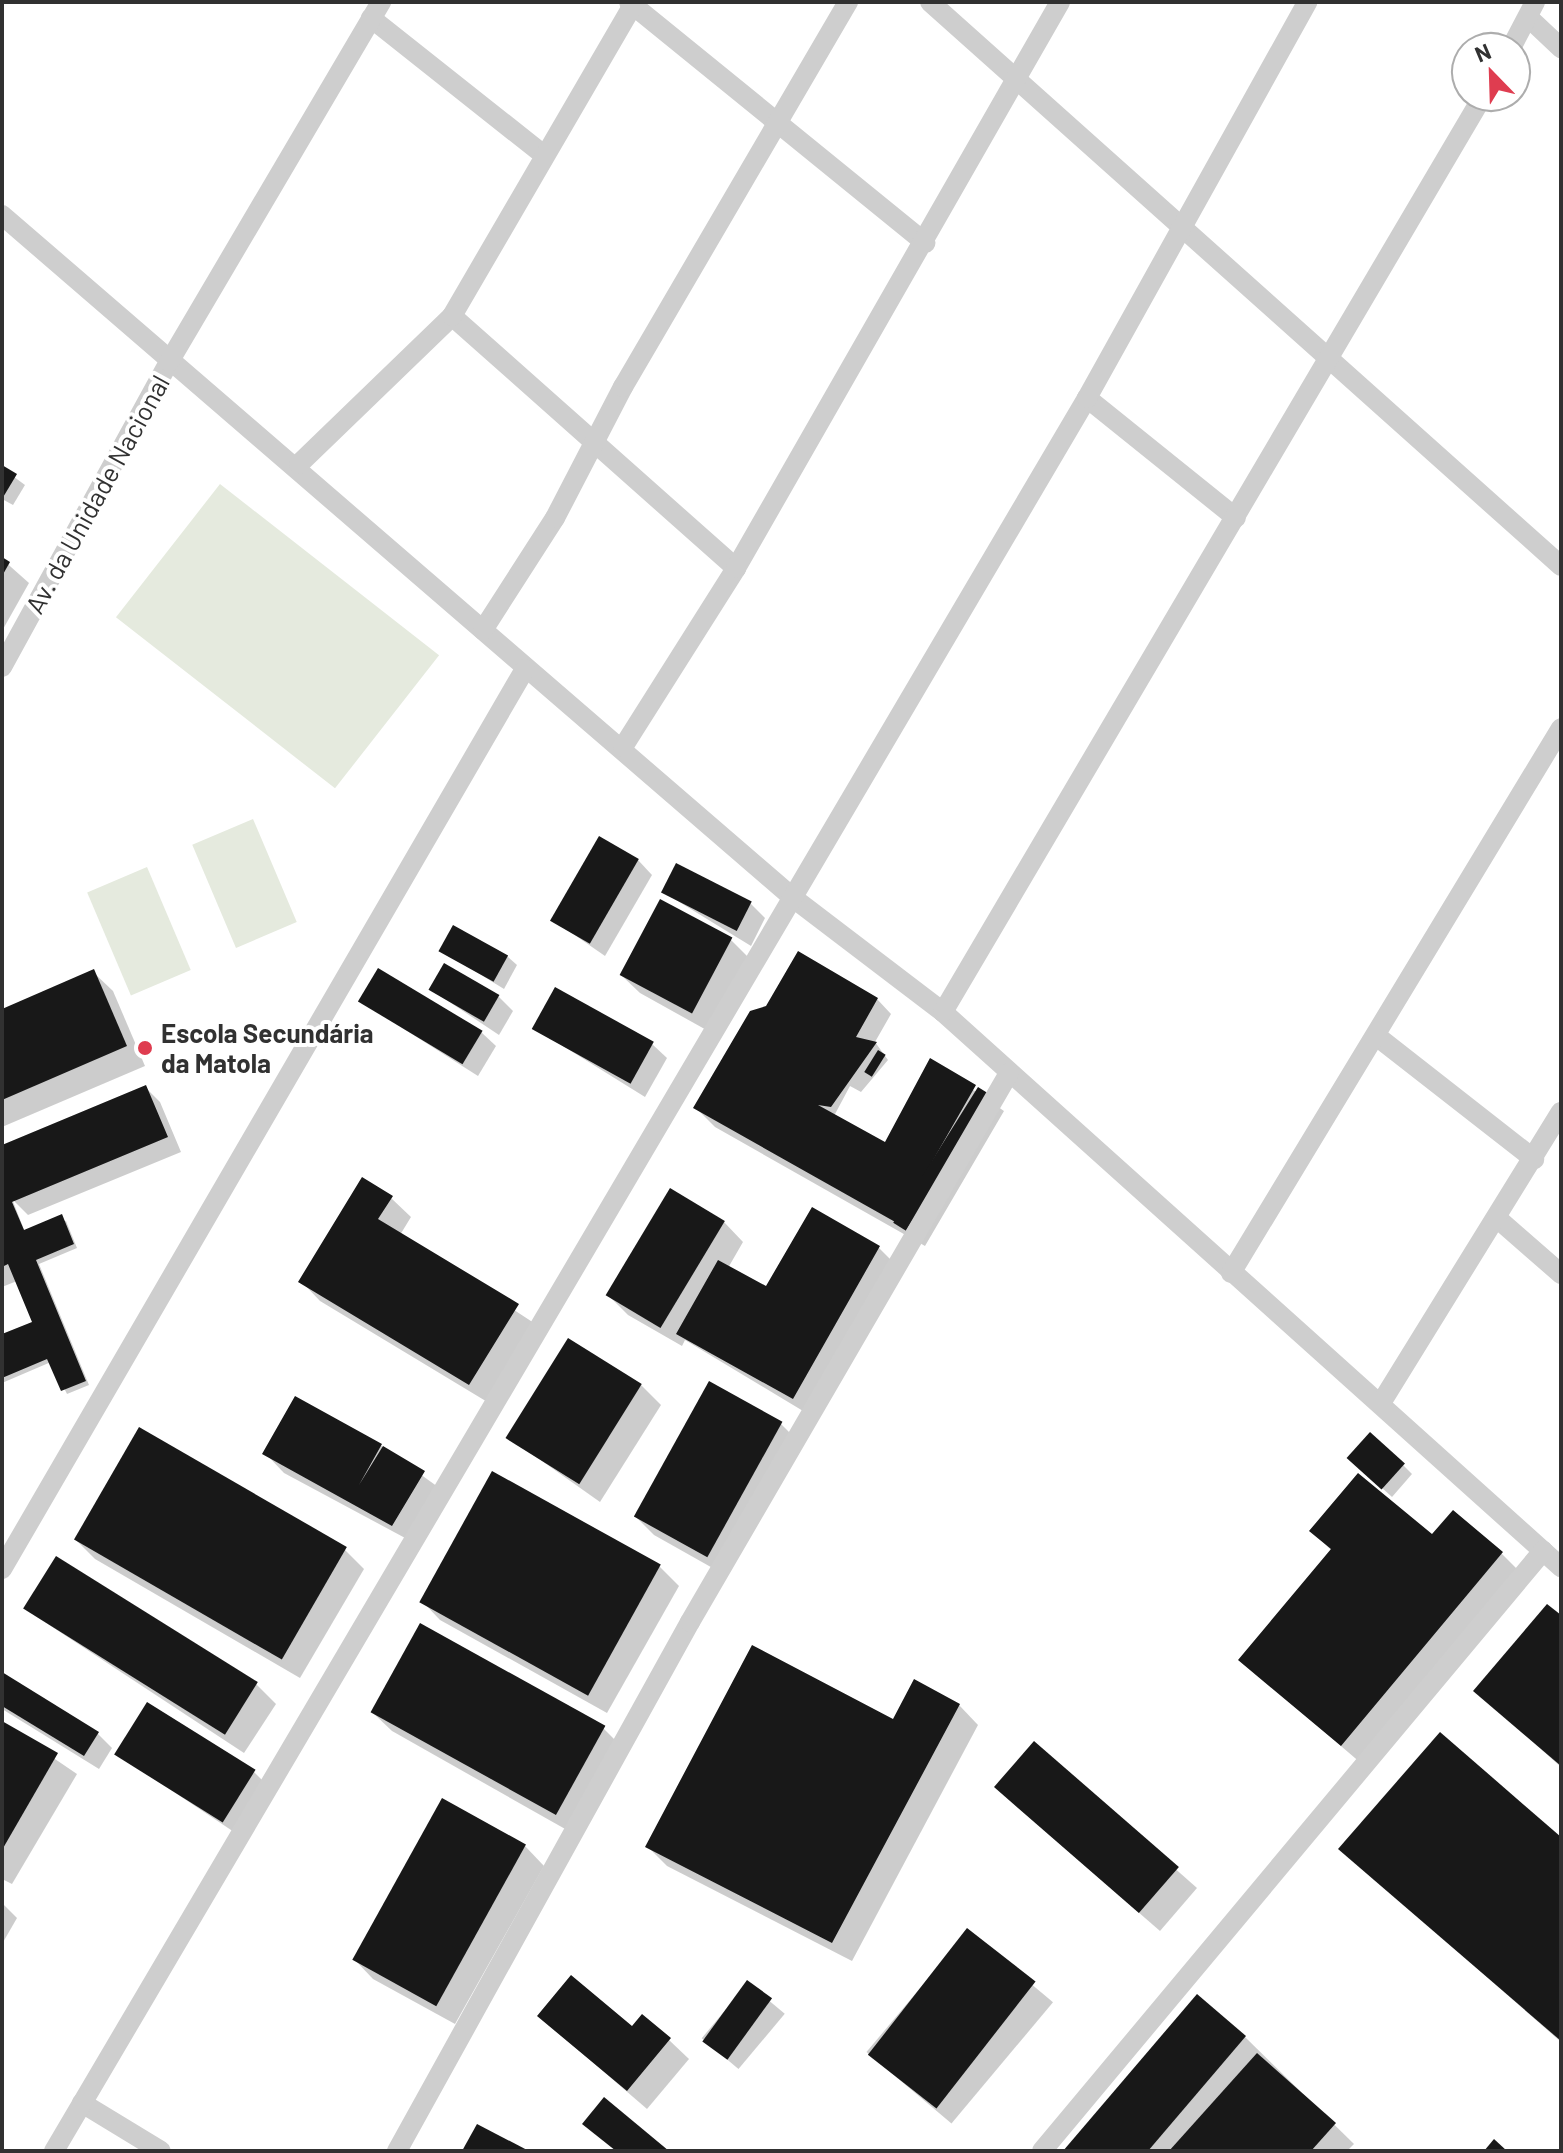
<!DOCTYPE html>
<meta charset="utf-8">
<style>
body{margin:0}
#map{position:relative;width:1563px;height:2153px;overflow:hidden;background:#fff;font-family:Barlow,sans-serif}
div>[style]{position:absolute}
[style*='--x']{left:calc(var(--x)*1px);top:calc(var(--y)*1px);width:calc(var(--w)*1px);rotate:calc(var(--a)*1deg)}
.green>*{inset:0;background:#e5eade;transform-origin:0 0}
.shadow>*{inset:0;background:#0003;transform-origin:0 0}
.building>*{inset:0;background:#181818;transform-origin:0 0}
.minor>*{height:20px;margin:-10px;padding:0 10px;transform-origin:10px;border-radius:10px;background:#cecece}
.dots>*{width:22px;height:22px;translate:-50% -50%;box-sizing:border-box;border:4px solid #fff;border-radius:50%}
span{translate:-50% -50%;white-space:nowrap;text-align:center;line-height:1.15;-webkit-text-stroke:8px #fff;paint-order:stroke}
.street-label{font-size:26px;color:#313131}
.poi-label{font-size:26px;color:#313131;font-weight:700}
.left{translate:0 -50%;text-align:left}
.frame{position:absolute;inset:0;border:4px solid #313131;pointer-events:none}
.north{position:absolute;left:1451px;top:32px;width:80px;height:80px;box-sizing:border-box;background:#fff;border:2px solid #adadad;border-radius:50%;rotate:337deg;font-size:22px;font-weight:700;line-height:32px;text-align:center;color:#313131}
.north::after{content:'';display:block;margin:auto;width:28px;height:36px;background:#df3d50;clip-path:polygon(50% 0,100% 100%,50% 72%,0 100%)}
</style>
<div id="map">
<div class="green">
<div style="left:220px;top:484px;width:278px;height:169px;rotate:38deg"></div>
<div style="left:253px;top:819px;width:112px;height:66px;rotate:67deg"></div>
<div style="left:147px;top:867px;width:112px;height:65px;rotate:67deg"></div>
</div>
<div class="shadow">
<div style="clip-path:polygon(2px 468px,25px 485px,13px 505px,2px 499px)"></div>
<div style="clip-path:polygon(2px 559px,29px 583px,2px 631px)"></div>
<div style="clip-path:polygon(638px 860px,652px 875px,605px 956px,553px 920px)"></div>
<div style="clip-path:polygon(663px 892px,750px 903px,765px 918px,751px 946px)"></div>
<div style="clip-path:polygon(661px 901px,731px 940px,751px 960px,710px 1032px,640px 993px,620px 974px)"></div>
<div style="clip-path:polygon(442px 951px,507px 956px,517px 965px,504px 989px)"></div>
<div style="clip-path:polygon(93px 972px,113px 991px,145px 1066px,2px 1127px,2px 1011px)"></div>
<div style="clip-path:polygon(430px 989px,499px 997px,513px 1011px,499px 1035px)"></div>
<div style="clip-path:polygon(877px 999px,891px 1014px,875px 1042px,888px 1060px,861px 1092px,850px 1086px,834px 1116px,886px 1145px,931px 1061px,1004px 1111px,925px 1246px,715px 1127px,695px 1107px)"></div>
<div style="clip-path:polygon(360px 1001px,481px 1032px,496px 1046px,478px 1076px)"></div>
<div style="clip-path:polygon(534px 1028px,652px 1044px,667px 1058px,645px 1097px)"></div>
<div style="clip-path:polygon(146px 1088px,160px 1102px,181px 1152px,28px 1215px,12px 1199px,25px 1232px,66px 1221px,77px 1248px,39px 1264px,89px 1385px,67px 1394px,51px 1362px,2px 1383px,2px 1337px,34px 1323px,17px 1281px,2px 1287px,2px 1148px)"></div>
<div style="clip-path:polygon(391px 1198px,411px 1217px,400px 1235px,537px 1325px,489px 1403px,320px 1301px,301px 1281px)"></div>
<div style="clip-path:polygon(724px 1222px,743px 1242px,728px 1268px,767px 1289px,879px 1248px,898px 1267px,813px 1417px,685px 1340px,682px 1346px,628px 1315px,608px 1295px)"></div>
<div style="clip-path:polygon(641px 1385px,661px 1405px,600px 1502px,508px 1437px)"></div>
<div style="clip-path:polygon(780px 1423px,800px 1443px,725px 1575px,654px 1535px,635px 1516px)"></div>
<div style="clip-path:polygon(380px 1445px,438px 1487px,407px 1539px,284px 1473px,265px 1453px)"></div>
<div style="clip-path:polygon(1403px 1465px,1412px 1474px,1392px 1497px,1359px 1467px)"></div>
<div style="clip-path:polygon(1312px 1531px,1432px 1537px,1502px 1554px,1521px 1573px,1362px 1764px,1240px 1660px,1332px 1551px)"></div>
<div style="clip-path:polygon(75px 1539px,345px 1550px,364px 1569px,300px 1678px,95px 1559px)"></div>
<div style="clip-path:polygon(660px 1567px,679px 1586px,607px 1713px,440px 1620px,421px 1600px)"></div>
<div style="clip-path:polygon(25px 1609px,256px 1684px,276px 1704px,244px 1753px)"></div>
<div style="clip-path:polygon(1561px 1618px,1561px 1767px,1476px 1691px)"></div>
<div style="clip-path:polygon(2px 1675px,97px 1733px,112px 1748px,99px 1769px,2px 1709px)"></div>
<div style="clip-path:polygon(959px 1705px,978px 1725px,852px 1961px,667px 1866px,648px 1847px,894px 1722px)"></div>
<div style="clip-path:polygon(372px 1712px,603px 1728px,623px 1748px,574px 1834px,392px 1731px)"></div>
<div style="clip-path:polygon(2px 1723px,77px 1774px,12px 1884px,2px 1879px)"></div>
<div style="clip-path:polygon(1034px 1744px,1197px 1888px,1160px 1931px,1016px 1806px)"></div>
<div style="clip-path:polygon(117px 1754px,253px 1771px,268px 1786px,237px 1834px)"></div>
<div style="clip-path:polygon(1561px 1840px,1561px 2042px,1341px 1849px)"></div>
<div style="clip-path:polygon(525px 1846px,544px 1866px,455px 2024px,373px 1979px,354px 1959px)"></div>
<div style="clip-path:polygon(2px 1903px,17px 1918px,2px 1944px)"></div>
<div style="left:968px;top:1931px;width:111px;height:158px;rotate:40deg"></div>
<div style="left:748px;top:1983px;width:48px;height:72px;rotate:40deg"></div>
<div style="clip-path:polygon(539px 2016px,632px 2029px,669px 2040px,689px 2059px,647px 2109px)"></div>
<div style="clip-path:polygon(1245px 2037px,1354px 2144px,1347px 2151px,1067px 2151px)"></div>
</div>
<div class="building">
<div style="clip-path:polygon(2px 465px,17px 474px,2px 499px)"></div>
<div style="clip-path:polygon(2px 557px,10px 562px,2px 576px)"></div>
<div style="left:599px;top:836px;width:46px;height:98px;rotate:30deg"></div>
<div style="left:676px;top:863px;width:85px;height:33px;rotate:27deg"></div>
<div style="left:660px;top:899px;width:82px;height:86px;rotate:28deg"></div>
<div style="left:453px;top:925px;width:63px;height:30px;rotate:29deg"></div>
<div style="clip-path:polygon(798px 951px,878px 998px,856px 1037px,877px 1042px,831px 1107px,818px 1105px,885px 1142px,930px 1058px,976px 1085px,897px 1223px,693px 1108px,750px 1011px,766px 1006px)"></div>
<div style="left:444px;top:963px;width:64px;height:31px;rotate:30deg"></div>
<div style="left:378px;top:968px;width:122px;height:39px;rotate:31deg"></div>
<div style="clip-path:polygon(94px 969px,127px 1046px,2px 1100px,2px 1009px)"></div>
<div style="left:555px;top:987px;width:113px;height:48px;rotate:29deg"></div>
<div style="left:878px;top:1050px;width:9px;height:26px;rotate:32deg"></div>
<div style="clip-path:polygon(146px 1085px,168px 1137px,12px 1202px,24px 1230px,62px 1214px,74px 1244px,36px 1260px,86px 1381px,61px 1391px,47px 1359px,2px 1378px,2px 1334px,32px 1322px,8px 1264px,2px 1267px,2px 1145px)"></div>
<div style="left:978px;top:1087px;width:15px;height:160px;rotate:32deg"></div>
<div style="clip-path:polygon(362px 1177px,393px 1196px,378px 1219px,519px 1304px,469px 1385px,298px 1282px)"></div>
<div style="left:670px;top:1188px;width:64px;height:125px;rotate:31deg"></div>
<div style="clip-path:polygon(812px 1207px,880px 1246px,793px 1399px,676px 1334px,718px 1260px,766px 1286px)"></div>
<div style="left:568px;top:1338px;width:87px;height:118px;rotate:32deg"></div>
<div style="left:709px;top:1381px;width:84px;height:155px;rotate:29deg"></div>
<div style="clip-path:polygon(295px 1396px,382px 1444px,359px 1485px,383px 1446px,425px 1471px,392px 1526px,262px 1454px)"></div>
<div style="left:139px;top:1427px;width:240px;height:130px;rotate:30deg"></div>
<div style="left:1370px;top:1432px;width:47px;height:35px;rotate:42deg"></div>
<div style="left:492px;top:1471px;width:193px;height:150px;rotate:29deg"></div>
<div style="clip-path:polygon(1358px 1473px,1432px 1534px,1453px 1510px,1503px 1552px,1341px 1746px,1238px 1660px,1331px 1549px,1309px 1531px)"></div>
<div style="left:56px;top:1556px;width:238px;height:62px;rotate:32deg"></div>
<div style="clip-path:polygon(1547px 1604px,1561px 1615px,1561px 1766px,1473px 1691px)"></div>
<div style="left:420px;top:1623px;width:212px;height:102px;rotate:29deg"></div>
<div style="clip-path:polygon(752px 1645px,893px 1719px,914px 1679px,960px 1704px,832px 1943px,645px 1847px)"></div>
<div style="clip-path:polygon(2px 1672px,99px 1732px,84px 1756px,2px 1706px)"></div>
<div style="left:147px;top:1702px;width:128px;height:62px;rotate:32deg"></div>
<div style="clip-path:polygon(2px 1721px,58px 1753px,2px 1850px)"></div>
<div style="clip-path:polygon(1440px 1732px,1561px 1837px,1561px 2041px,1338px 1849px)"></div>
<div style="left:1034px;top:1741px;width:192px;height:61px;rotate:41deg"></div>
<div style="left:442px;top:1798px;width:96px;height:185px;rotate:29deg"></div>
<div style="left:967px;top:1928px;width:87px;height:161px;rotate:38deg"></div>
<div style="clip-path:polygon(571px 1975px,632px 2026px,642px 2014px,671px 2038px,627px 2091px,537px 2016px)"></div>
<div style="left:747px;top:1980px;width:31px;height:76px;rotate:36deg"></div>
<div style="clip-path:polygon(1197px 1994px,1246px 2036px,1148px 2151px,1063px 2151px)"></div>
<div style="clip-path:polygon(1257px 2053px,1336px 2123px,1311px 2151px,1169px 2151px)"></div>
<div style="clip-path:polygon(604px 2097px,669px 2151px,616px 2151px,582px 2124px)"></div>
<div style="clip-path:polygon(477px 2124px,529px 2151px,462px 2151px)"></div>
<div style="clip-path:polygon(1494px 2139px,1507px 2151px,1484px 2151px)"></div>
</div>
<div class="minor">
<div style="--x:629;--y:2;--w:382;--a:39.1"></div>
<div style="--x:930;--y:2;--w:846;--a:41.79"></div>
<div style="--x:371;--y:18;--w:221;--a:38.4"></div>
<div style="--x:1529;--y:18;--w:44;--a:43.2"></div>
<div style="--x:1511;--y:48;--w:52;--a:-62.4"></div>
<div style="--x:2;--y:215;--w:1044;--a:40.8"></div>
<div style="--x:792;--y:897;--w:190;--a:37.3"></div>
<div style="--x:943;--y:1012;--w:831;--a:41.93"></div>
<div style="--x:452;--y:316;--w:380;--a:41.6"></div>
<div style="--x:1087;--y:398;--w:191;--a:38.8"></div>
<div style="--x:299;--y:464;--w:213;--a:-44"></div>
<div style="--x:452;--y:316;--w:363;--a:-59.8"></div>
<div style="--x:483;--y:630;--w:133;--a:-57.3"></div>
<div style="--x:555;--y:518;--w:148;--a:-62.6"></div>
<div style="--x:623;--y:387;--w:446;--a:-59.7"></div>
<div style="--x:2;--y:667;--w:348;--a:-61.3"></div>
<div style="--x:169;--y:362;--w:418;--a:-59.5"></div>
<div style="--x:623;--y:747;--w:212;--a:-57.7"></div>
<div style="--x:736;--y:568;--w:652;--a:-60.21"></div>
<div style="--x:943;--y:1012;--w:1063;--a:-59.48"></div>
<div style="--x:1379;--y:1038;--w:197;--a:38"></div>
<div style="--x:1498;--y:1219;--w:84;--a:41.1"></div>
<div style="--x:1231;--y:1273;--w:637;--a:-58.8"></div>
<div style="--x:1381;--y:1403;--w:342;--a:-58.3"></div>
<div style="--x:2;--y:1569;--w:1041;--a:-59.84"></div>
<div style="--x:82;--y:2103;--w:92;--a:31.3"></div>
<div style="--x:54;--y:2151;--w:2035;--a:-59.49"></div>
<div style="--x:1087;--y:398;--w:453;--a:-60.9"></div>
<div style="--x:397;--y:2151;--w:605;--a:-61.02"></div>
<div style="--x:690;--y:1622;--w:635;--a:-59.84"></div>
<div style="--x:1042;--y:2151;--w:782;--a:-50.14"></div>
</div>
<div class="dots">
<div style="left:145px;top:1048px;background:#df3d50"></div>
</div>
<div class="street-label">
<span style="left:97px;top:494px;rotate:-61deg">Av. da Unidade Nacional</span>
</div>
<div class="poi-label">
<span class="left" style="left:161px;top:1048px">Escola Secundária<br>da Matola</span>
</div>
<div class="frame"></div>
<div class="north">N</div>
</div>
